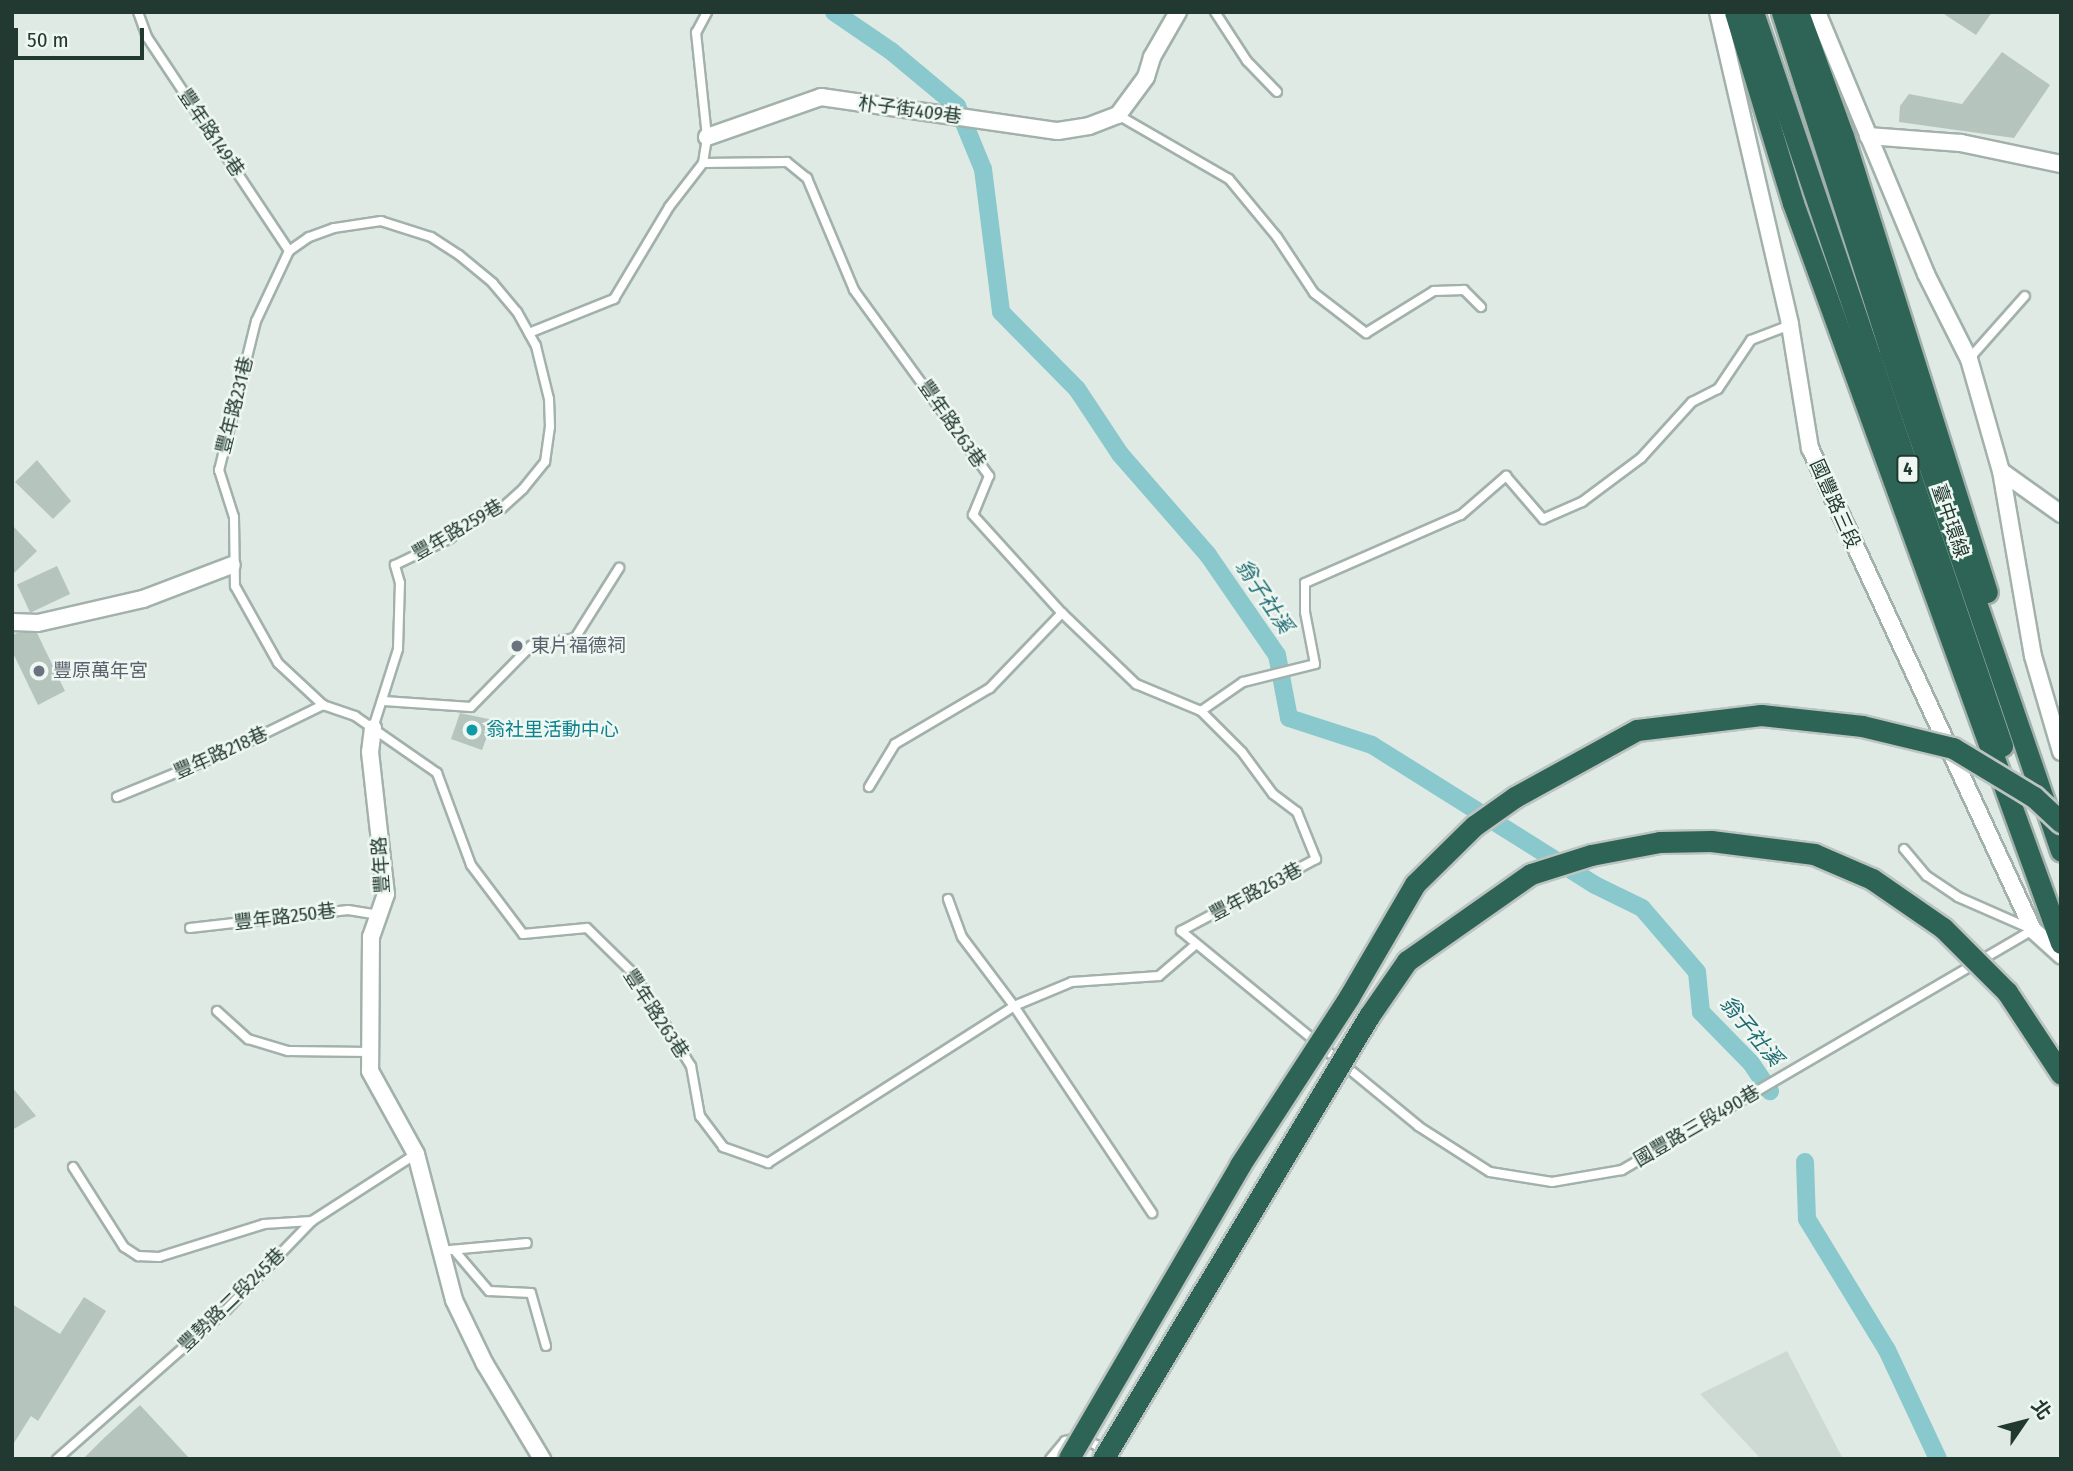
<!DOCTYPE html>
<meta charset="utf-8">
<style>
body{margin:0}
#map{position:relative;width:2073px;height:1471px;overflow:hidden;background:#dfeae4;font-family:"Fira Sans Condensed","Noto Sans TC",sans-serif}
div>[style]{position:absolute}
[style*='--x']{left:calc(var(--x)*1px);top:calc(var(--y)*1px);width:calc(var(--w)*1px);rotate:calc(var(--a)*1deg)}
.built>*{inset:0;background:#cdd9d3}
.canal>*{height:18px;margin:-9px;padding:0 9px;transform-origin:9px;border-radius:9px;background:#89c8cd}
.building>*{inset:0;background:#b5c4bd;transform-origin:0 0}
.roads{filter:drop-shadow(2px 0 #a2b1ab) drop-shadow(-2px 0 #a2b1ab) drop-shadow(0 2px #a2b1ab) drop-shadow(0 -2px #a2b1ab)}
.service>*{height:8px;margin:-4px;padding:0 4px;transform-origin:4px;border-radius:4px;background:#fff}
.minor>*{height:16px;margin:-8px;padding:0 8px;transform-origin:8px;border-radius:8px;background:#fff}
.motorway>*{height:21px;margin:-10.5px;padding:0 10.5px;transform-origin:10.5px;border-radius:10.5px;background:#2e6455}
.bridges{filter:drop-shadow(2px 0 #bcc4c1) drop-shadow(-2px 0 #bcc4c1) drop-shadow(0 2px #bcc4c1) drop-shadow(0 -2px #bcc4c1)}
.motorway-bridge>*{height:21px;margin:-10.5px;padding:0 10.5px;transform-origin:10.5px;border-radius:10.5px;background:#2e6455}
.dots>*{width:19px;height:19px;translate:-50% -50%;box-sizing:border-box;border:4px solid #eff7f2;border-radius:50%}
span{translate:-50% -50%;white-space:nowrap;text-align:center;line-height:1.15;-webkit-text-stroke:5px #eff7f2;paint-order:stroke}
.shield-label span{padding:2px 5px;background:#eff7f2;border:2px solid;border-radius:5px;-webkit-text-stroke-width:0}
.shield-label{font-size:18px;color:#213931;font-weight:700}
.street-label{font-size:19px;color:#213931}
.worship-label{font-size:19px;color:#5b616d}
.left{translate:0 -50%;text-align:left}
.culture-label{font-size:19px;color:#0d838f}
.water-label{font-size:21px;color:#1e6b72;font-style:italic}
.frame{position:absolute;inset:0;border:14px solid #213931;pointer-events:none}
.north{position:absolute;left:1989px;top:1387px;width:70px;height:70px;-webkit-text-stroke:5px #eff7f2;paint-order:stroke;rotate:55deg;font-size:19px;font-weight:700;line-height:28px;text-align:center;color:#213931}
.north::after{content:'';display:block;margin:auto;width:24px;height:32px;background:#213931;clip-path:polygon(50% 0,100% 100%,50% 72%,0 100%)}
.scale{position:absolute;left:14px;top:28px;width:130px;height:32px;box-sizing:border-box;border:4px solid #213931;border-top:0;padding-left:9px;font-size:21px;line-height:24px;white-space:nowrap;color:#213931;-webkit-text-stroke:5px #eff7f2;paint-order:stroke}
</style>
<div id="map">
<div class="built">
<div style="clip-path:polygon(1787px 1351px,1843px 1459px,1761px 1459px,1700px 1394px)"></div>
</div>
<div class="canal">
<div style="--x:834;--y:12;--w:69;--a:34.4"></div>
<div style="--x:891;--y:51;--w:86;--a:39.8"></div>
<div style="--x:957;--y:106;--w:68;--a:67.6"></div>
<div style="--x:983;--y:169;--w:144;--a:82.8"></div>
<div style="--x:1001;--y:312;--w:108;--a:45.4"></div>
<div style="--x:1077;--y:389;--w:78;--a:56.5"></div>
<div style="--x:1120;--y:454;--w:134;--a:48.9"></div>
<div style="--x:1208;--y:555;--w:121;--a:55.4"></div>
<div style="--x:1277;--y:655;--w:64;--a:79.2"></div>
<div style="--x:1289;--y:718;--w:87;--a:18"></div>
<div style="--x:1372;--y:745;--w:263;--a:32.1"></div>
<div style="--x:1595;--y:885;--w:52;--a:26.1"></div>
<div style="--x:1642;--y:908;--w:84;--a:49.3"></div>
<div style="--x:1697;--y:972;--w:40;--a:84.3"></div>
<div style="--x:1701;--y:1012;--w:71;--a:45.6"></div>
<div style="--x:1751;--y:1063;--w:34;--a:56"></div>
<div style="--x:1805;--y:1162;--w:57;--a:88"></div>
<div style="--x:1807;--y:1219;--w:153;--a:58.6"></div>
<div style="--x:1887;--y:1350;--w:120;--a:64.9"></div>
</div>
<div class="building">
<div style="clip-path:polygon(1941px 12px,1992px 12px,1976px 35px)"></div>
<div style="clip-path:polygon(2002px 52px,2050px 85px,2014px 138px,1899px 122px,1900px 106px,1909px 94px,1962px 104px)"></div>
<div style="clip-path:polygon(37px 460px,71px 501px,53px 519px,15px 482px)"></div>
<div style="clip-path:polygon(12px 525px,37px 551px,12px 575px)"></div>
<div style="left:57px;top:566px;width:31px;height:44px;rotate:65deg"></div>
<div style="clip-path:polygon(17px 633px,37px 633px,65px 691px,38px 705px,12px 651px,12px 635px)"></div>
<div style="clip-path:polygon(460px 713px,493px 720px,482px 750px,451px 739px)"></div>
<div style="clip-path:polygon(12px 1087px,36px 1116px,12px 1130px)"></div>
<div style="clip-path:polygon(84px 1297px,106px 1311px,38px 1421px,31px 1416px,12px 1446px,12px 1304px,60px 1334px)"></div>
<div style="clip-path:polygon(140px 1405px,190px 1459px,83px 1459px,104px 1438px)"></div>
</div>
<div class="roads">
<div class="service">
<div style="--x:138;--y:12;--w:27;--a:70"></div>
<div style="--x:147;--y:37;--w:257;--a:56.4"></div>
<div style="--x:1215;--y:12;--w:59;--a:56.9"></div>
<div style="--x:1247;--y:61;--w:43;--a:45.9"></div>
<div style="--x:1118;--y:115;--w:128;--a:30"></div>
<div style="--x:1229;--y:179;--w:75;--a:50.4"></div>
<div style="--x:1277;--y:237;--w:67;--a:56.5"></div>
<div style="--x:1314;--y:293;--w:66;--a:37.6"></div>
<div style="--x:1366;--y:333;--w:80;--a:-31.7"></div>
<div style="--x:1434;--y:291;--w:30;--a:-2"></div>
<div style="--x:1464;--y:290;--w:24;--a:45"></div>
<div style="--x:703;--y:163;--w:84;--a:-0.7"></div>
<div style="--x:787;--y:162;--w:26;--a:39"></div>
<div style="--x:807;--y:178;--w:121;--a:67.2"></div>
<div style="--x:854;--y:290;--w:230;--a:54"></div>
<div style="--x:989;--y:476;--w:42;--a:112.3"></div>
<div style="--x:973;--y:515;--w:132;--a:47.8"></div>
<div style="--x:1062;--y:613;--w:103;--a:43.8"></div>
<div style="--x:1136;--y:684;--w:70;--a:22.6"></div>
<div style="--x:1201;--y:711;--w:58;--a:45"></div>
<div style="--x:1242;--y:752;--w:52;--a:53.6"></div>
<div style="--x:1273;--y:794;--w:30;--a:37"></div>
<div style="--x:1297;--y:812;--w:51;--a:68"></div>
<div style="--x:1316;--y:859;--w:153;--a:151.9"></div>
<div style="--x:1181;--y:931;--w:307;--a:39.4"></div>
<div style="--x:1418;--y:1126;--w:85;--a:32.6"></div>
<div style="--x:1490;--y:1172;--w:63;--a:9.2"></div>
<div style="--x:1552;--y:1182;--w:71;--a:-9.7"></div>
<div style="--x:1622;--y:1170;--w:476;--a:-30.3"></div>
<div style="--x:529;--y:333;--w:92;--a:-21.8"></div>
<div style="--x:614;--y:299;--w:107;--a:-59.1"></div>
<div style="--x:669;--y:207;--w:56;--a:-52.3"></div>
<div style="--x:703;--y:163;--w:26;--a:-81"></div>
<div style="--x:707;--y:137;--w:105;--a:-96"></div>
<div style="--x:696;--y:33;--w:24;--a:-62"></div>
<div style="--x:1969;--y:359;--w:84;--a:-48.4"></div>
<div style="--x:384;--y:701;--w:87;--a:3.9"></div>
<div style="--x:471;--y:707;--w:86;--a:-45.5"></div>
<div style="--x:531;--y:646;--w:45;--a:-10.3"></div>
<div style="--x:575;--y:638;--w:83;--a:-57.8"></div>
<div style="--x:1201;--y:711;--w:51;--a:-34.6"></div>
<div style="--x:1243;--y:682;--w:74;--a:-14"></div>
<div style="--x:1315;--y:664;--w:53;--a:-100.9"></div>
<div style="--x:1305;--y:612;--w:29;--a:-90"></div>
<div style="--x:1305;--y:583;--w:170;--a:-23.6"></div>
<div style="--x:1461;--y:515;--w:60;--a:-40.9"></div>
<div style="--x:1506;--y:476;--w:57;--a:49.3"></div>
<div style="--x:1543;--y:519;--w:43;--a:-23.6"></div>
<div style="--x:1582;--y:502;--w:74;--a:-36.7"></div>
<div style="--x:1641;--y:458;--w:76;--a:-47.7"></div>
<div style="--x:1692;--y:402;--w:29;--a:-27"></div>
<div style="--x:1718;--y:389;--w:59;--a:-56"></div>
<div style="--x:1751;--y:340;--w:42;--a:-21"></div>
<div style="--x:373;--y:728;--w:83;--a:-72.4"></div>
<div style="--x:398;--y:649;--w:66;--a:-88.3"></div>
<div style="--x:400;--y:583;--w:19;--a:-106"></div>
<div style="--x:395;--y:565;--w:60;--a:-25.7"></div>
<div style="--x:449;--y:539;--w:46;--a:-37.1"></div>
<div style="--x:486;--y:511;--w:16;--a:-11"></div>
<div style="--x:502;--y:508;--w:28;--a:-42"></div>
<div style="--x:523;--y:489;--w:35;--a:-51"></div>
<div style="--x:545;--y:462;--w:35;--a:-82"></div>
<div style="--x:550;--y:427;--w:28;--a:-92"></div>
<div style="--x:549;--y:399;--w:55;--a:-103.8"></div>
<div style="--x:536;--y:346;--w:39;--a:-119"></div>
<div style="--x:517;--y:312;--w:38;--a:-130"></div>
<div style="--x:493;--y:283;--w:44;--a:-140.5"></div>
<div style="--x:459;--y:255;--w:33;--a:-147"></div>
<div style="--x:431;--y:237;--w:52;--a:-162.3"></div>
<div style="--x:381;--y:221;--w:48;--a:171.5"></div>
<div style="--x:334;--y:228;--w:27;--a:160"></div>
<div style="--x:309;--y:237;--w:24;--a:145"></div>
<div style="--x:289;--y:251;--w:77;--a:115.2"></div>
<div style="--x:256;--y:321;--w:154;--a:103.9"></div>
<div style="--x:219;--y:470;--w:49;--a:72.3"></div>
<div style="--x:234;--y:517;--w:69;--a:89.2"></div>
<div style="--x:235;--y:586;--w:88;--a:60.8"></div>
<div style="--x:278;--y:663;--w:62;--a:43"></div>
<div style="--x:323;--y:705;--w:34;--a:19"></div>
<div style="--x:355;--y:716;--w:100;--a:34.8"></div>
<div style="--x:437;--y:773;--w:98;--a:69.7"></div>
<div style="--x:471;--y:865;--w:86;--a:53"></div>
<div style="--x:523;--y:934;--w:64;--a:-5.4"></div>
<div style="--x:587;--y:928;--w:64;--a:44.4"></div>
<div style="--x:633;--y:973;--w:110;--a:58.1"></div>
<div style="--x:691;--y:1066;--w:51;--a:79.8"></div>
<div style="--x:700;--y:1116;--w:39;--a:53"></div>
<div style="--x:723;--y:1147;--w:48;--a:19.6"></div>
<div style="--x:768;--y:1163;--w:292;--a:-32.5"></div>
<div style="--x:1014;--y:1006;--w:63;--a:-22.5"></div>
<div style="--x:1072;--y:982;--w:87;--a:-3.9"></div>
<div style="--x:1159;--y:976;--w:46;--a:-40.6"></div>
<div style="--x:869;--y:787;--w:50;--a:-58.8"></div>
<div style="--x:895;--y:744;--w:110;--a:-30.5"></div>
<div style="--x:990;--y:688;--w:104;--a:-46.2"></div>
<div style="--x:117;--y:797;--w:121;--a:-22.3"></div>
<div style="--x:229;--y:751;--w:105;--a:-26.1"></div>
<div style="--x:1904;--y:849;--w:35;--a:50"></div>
<div style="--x:1927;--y:876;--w:37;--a:34"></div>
<div style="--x:1958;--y:897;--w:80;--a:23.7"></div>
<div style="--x:948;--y:899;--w:40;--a:69.8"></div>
<div style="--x:962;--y:937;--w:86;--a:53"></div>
<div style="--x:1014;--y:1006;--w:249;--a:56.3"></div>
<div style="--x:190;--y:928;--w:159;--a:-6.5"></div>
<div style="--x:348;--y:910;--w:30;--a:9"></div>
<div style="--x:217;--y:1011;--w:42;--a:42.1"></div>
<div style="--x:248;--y:1039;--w:42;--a:16.7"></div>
<div style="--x:288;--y:1051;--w:82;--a:0.7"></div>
<div style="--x:73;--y:1167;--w:95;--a:57.5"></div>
<div style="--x:124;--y:1247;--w:17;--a:33"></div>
<div style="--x:138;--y:1256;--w:21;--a:3"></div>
<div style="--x:159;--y:1257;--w:110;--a:-17.4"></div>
<div style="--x:264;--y:1224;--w:48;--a:-3.6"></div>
<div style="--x:450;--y:1250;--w:77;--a:-5.2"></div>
<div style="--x:454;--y:1250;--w:54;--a:49.5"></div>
<div style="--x:489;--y:1291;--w:42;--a:2.7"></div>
<div style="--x:531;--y:1293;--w:55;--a:74.2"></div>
<div style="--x:57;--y:1459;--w:225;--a:-41.4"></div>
<div style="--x:226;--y:1310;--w:124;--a:-46"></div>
<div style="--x:312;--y:1221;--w:124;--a:-32.8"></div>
<div style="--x:1050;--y:1459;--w:23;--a:-50"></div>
<div style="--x:1065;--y:1441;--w:12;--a:-14"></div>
<div style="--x:1077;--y:1438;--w:20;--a:20"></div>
<div style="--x:1096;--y:1445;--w:12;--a:48"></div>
</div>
<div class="minor">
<div style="--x:1718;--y:12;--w:321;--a:77"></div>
<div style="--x:1790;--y:325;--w:125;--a:80.8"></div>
<div style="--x:1810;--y:448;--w:531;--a:65.17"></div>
<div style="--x:2033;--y:930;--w:38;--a:42"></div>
<div style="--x:1817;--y:12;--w:284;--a:67.4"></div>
<div style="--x:1926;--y:274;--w:95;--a:63.2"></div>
<div style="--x:1969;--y:359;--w:116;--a:74.1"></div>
<div style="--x:2001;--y:471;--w:188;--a:80.2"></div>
<div style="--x:2033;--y:656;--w:100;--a:73.7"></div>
<div style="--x:1868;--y:136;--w:93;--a:4.3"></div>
<div style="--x:1961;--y:143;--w:102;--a:11.9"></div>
<div style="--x:707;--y:137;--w:121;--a:-19.3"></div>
<div style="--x:821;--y:97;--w:239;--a:8.2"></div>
<div style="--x:1058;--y:131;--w:31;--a:-9"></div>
<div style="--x:1089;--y:126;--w:31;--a:-21"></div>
<div style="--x:1118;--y:115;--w:47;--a:-53.6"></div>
<div style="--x:1146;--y:77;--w:21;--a:-73"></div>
<div style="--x:1152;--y:57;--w:52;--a:-60"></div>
<div style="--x:2001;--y:471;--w:74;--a:35.6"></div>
<div style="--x:12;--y:622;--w:26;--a:2"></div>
<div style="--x:38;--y:623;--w:108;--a:-12.9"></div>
<div style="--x:143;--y:599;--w:95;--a:-20.9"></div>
<div style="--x:373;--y:728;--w:24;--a:97"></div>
<div style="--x:370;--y:752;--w:143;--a:83.6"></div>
<div style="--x:386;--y:894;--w:46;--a:109.2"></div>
<div style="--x:371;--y:937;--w:134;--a:90.4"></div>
<div style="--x:370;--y:1071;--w:95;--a:61"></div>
<div style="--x:416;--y:1154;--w:151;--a:75.4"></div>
<div style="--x:454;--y:1300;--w:71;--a:64.2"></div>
<div style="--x:485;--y:1364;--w:111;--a:59"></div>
</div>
<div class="motorway">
<div style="--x:1735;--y:12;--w:200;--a:73.1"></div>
<div style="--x:1793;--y:203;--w:787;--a:70.09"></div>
<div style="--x:1753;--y:12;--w:775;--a:71.26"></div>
<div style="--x:1782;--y:12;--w:356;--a:72.3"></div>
<div style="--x:1890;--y:351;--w:528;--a:71.12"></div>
<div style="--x:1798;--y:12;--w:132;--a:70.1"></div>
<div style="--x:1843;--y:136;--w:478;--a:72.5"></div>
</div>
</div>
<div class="bridges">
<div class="motorway-bridge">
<div style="--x:1069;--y:1458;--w:339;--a:-59.7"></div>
<div style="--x:1240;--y:1165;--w:200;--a:-57"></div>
<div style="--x:1349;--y:997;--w:131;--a:-59.7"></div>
<div style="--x:1415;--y:884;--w:83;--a:-44.5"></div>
<div style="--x:1474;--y:826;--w:50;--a:-35.3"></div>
<div style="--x:1515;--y:797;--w:139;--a:-28.8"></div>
<div style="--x:1637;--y:730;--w:125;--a:-6.9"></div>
<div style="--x:1761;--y:715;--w:102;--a:6.2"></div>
<div style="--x:1862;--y:726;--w:94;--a:13.6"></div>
<div style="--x:1953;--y:748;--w:95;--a:31.2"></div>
<div style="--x:2034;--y:797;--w:37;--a:43"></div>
<div style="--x:1103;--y:1459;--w:517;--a:-59.02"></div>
<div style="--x:1369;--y:1016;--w:67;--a:-55.4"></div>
<div style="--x:1407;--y:961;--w:151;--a:-35.1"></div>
<div style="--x:1531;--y:874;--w:63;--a:-17.6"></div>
<div style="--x:1591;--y:855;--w:70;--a:-10.7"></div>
<div style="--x:1660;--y:842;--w:51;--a:-1.1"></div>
<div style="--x:1711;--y:841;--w:104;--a:7.2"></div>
<div style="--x:1814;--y:854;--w:63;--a:23.3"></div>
<div style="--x:1872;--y:879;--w:86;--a:34.6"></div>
<div style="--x:1943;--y:928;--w:91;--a:45"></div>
<div style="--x:2007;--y:992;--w:98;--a:56.6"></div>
</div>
</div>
<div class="dots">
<div style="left:517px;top:646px;background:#6b7280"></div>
<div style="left:39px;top:671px;background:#6b7280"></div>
<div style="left:472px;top:730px;background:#0f9aa8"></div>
</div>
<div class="shield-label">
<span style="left:1908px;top:469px">4</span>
</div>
<div class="street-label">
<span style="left:910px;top:110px;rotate:8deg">朴子街409巷</span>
<span style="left:211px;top:133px;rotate:56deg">豐年路149巷</span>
<span style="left:235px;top:405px;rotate:-76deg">豐年路231巷</span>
<span style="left:952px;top:424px;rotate:55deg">豐年路263巷</span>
<span style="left:1835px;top:504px;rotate:66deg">國豐路三段</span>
<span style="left:1950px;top:521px;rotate:71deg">臺中環線</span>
<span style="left:458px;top:530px;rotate:-30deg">豐年路259巷</span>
<span style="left:221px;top:753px;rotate:-24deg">豐年路218巷</span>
<span style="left:381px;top:865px;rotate:-94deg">豐年路</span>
<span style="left:1256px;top:892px;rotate:-28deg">豐年路263巷</span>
<span style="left:285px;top:917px;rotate:-7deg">豐年路250巷</span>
<span style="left:656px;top:1014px;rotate:57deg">豐年路263巷</span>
<span style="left:1697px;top:1126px;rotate:-30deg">國豐路三段490巷</span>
<span style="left:232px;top:1300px;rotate:-44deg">豐勢路二段245巷</span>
</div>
<div class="worship-label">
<span class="left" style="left:531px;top:646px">東片福德祠</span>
<span class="left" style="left:53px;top:671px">豐原萬年宮</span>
</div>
<div class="culture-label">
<span class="left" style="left:486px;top:730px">翁社里活動中心</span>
</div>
<div class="water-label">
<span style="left:1264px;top:596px;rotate:56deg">翁子社溪</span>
<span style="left:1751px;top:1031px;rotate:50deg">翁子社溪</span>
</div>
<div class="frame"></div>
<div class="north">北</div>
<div class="scale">50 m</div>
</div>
